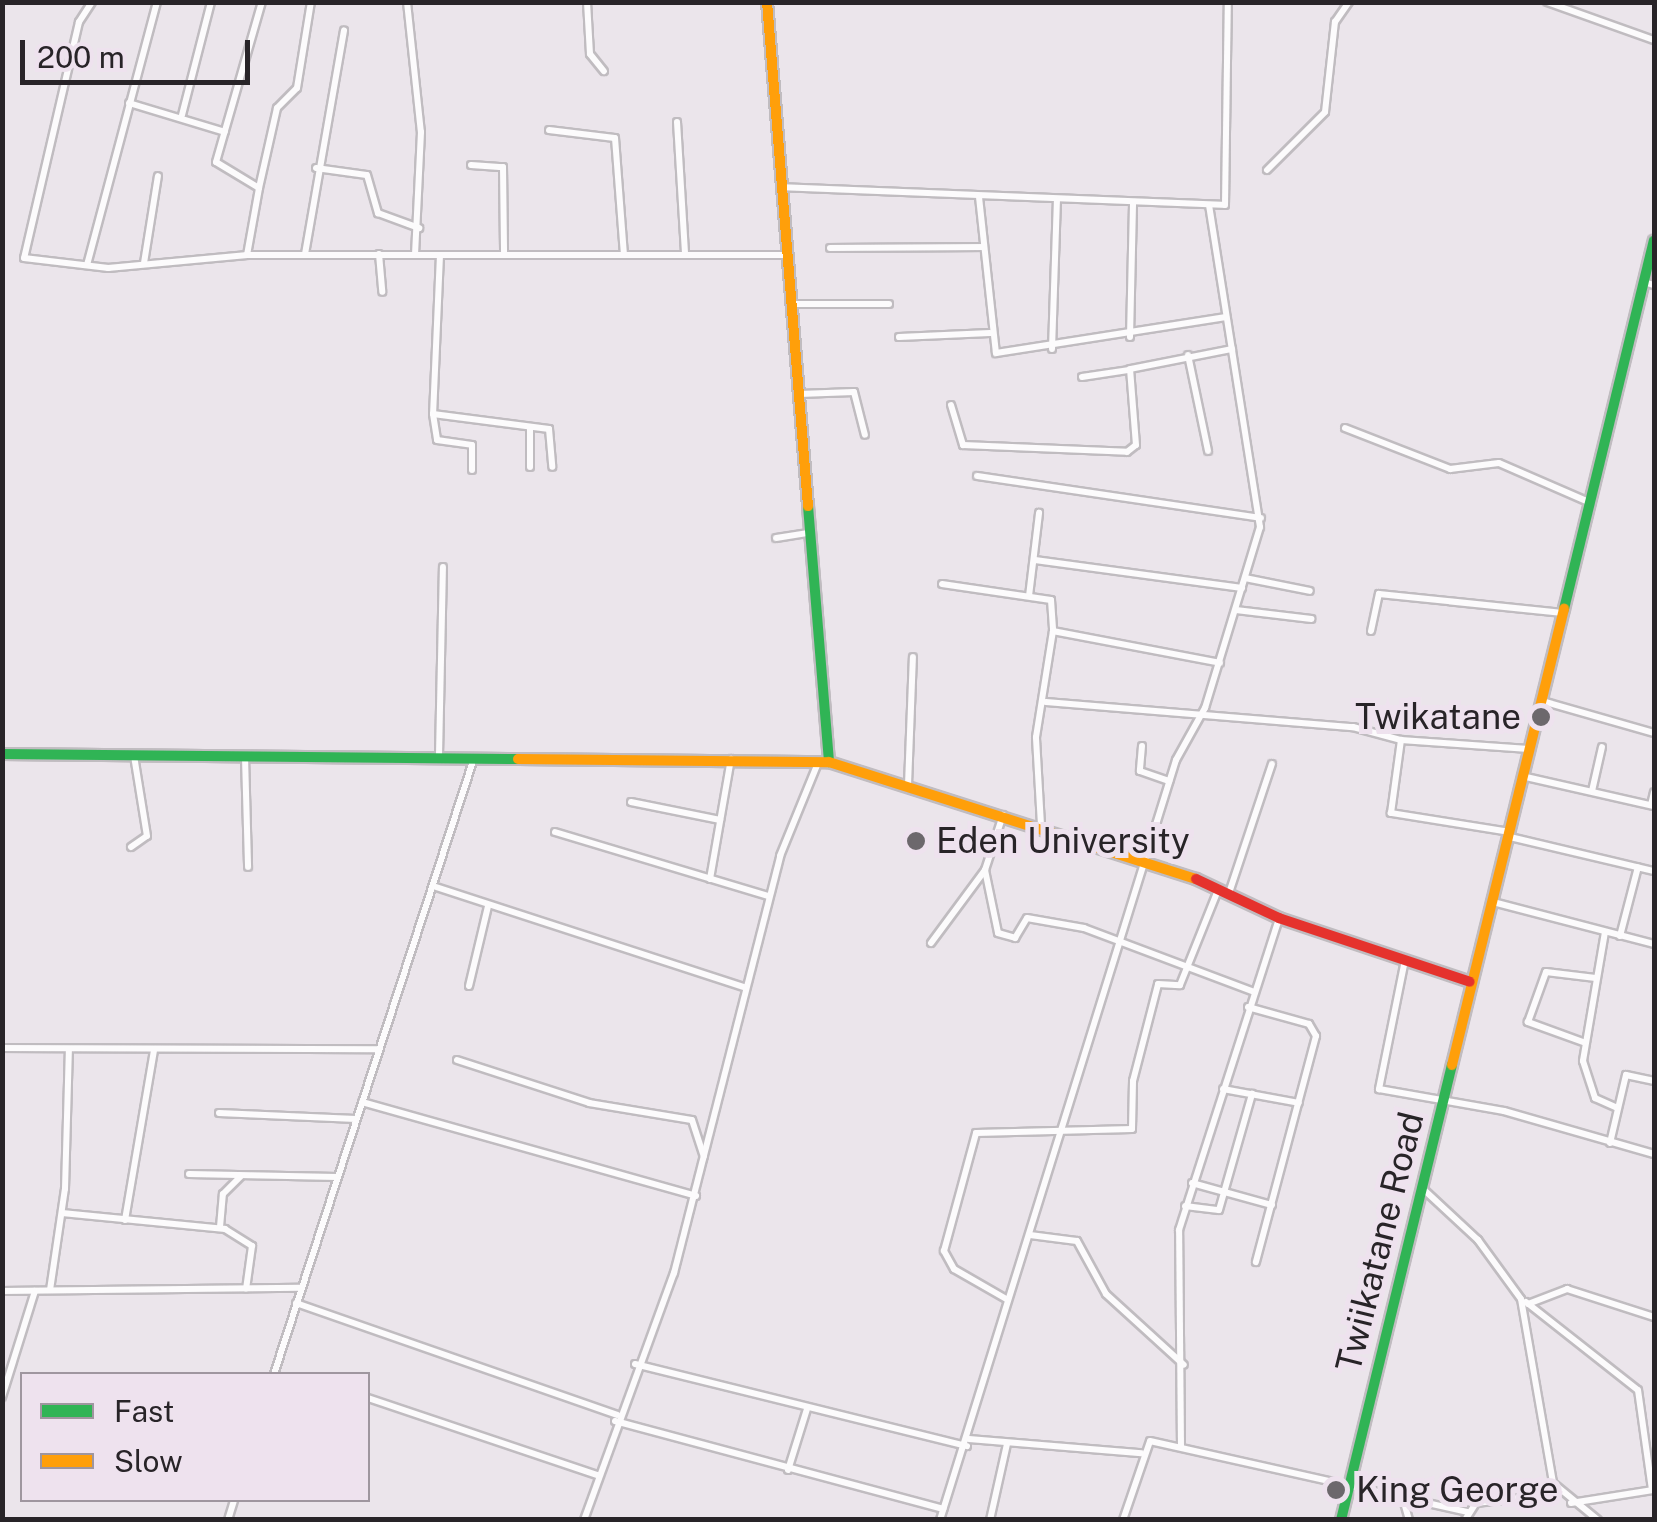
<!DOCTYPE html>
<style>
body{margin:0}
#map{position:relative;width:1657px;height:1522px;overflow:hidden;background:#ebe5eb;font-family:"Public Sans",sans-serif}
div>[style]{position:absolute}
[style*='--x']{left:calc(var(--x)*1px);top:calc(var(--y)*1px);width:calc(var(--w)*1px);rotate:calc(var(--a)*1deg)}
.roads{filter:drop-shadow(2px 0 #c0bcc0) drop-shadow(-2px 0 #c0bcc0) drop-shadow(0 2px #c0bcc0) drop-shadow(0 -2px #c0bcc0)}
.street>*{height:6px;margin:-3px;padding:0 3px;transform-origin:3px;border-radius:3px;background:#fcfbfc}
.fast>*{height:10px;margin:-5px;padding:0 5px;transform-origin:5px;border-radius:5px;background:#30b455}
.slow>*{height:10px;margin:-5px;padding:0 5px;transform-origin:5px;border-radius:5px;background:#ff9f0a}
.jam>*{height:10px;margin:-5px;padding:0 5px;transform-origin:5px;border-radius:5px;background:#e5322d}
.dots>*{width:28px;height:28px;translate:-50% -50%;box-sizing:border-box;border:5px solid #eee2ee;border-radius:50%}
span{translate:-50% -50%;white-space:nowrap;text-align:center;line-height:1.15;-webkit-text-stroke:10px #eee2ee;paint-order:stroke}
.poi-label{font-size:35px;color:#282428}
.right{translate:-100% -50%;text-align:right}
.left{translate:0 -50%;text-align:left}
.street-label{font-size:35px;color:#282428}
.frame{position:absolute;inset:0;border:5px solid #282428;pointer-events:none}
.legend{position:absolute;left:20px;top:1372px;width:350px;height:130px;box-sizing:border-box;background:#eee2ee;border:2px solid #9f969f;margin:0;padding:12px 18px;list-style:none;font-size:30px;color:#282428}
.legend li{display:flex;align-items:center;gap:20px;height:50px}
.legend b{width:50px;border:2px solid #9f969f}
.scale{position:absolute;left:20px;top:40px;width:230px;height:45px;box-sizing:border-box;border:5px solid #282428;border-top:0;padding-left:12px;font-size:30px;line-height:35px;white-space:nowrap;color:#282428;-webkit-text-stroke:8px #eee2ee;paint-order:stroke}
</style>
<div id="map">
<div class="roads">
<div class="street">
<div style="--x:92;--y:2;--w:24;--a:123"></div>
<div style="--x:79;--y:22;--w:242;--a:103.1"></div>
<div style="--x:24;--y:258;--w:85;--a:6.8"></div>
<div style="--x:108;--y:268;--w:140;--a:-5.3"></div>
<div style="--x:247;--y:255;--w:538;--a:0"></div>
<div style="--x:407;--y:2;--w:131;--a:83.9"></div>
<div style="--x:421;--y:132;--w:122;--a:92.8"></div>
<div style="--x:587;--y:2;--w:52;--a:86.7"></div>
<div style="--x:590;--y:54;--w:22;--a:51"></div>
<div style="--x:1547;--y:2;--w:114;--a:19.6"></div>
<div style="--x:129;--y:103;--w:100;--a:16.8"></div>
<div style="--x:182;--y:115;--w:117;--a:-75.6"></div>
<div style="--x:677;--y:122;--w:132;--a:86.5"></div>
<div style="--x:549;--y:130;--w:66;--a:6.9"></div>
<div style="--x:615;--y:138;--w:116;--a:85.6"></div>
<div style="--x:471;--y:165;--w:32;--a:4"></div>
<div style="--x:503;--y:167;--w:87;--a:89.3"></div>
<div style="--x:316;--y:168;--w:51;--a:7.8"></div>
<div style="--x:367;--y:175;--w:40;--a:74"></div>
<div style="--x:378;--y:213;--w:44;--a:20.1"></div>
<div style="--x:1267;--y:170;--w:82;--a:-45"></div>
<div style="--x:1325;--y:112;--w:91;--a:-83.7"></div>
<div style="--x:1335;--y:22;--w:24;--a:-55"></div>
<div style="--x:781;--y:187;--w:444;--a:2.3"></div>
<div style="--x:1225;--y:205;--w:203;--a:-89.2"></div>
<div style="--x:259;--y:188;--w:82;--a:-77.3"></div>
<div style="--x:277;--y:108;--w:28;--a:-45"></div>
<div style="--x:297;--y:88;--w:87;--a:-80.8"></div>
<div style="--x:979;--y:197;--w:157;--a:83.8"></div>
<div style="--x:996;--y:353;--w:233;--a:-8.9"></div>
<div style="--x:830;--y:248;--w:154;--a:-0.4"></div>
<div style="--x:305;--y:254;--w:227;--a:-80.1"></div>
<div style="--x:379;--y:254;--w:38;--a:85"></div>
<div style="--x:247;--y:255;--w:68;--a:-79.8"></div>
<div style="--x:259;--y:188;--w:50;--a:-148.8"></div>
<div style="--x:216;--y:162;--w:166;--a:-74"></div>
<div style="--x:440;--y:255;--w:159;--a:92.5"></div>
<div style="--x:433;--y:414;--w:117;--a:7.4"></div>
<div style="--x:549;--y:429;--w:38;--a:85"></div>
<div style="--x:144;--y:263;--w:88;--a:-80.9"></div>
<div style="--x:87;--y:265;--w:272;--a:-75.1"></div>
<div style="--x:1644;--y:282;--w:10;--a:17"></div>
<div style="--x:791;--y:304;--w:98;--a:0"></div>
<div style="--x:899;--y:337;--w:91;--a:-2.5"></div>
<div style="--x:1130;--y:337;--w:134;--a:-88.7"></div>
<div style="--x:1052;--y:349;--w:149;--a:-88.1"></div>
<div style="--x:1188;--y:355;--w:98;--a:78.2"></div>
<div style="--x:1082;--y:377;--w:48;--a:-8.5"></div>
<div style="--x:799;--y:394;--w:55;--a:-2.1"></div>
<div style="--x:854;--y:392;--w:44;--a:75.7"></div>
<div style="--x:951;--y:405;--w:42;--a:73.3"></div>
<div style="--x:963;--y:445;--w:164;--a:2.4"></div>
<div style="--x:1127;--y:452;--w:11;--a:-38"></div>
<div style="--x:1136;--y:445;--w:76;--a:-94.5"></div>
<div style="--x:1130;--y:369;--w:104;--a:-11.1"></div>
<div style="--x:433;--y:414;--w:26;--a:81"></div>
<div style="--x:437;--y:440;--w:35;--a:8"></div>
<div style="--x:472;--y:445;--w:25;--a:90"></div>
<div style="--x:1345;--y:428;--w:113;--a:21.3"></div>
<div style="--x:1450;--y:469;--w:49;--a:-7"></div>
<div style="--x:1499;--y:463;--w:100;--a:23.5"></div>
<div style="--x:530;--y:429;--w:38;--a:90"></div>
<div style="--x:977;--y:476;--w:287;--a:8.4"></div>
<div style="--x:776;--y:538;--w:33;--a:-9"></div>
<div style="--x:1035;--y:560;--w:209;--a:7.7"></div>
<div style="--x:1245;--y:578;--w:66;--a:11.3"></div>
<div style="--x:942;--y:584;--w:110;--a:8.4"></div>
<div style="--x:1051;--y:600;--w:31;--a:86"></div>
<div style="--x:1029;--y:596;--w:84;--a:-83.1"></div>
<div style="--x:1236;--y:610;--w:76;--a:6.8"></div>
<div style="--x:1371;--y:631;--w:38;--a:-78"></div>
<div style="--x:1379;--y:594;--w:185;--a:5.9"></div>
<div style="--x:1542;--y:701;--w:116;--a:15.9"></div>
<div style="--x:1046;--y:702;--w:308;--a:4.7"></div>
<div style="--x:1353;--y:727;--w:50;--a:15.2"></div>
<div style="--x:1142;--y:746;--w:25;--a:95"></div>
<div style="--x:1140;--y:771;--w:31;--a:19"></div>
<div style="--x:439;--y:755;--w:188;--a:-88.8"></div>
<div style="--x:245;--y:757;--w:110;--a:88.4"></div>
<div style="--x:1526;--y:777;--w:131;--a:12.8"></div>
<div style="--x:908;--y:785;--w:128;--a:-87.8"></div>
<div style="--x:1592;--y:791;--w:45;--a:-77.2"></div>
<div style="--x:631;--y:802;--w:91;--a:11.4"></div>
<div style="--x:1651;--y:805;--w:13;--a:-77"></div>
<div style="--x:1041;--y:825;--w:88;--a:-93.3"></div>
<div style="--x:1036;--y:737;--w:107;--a:-80.9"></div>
<div style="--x:1053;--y:631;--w:170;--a:10.8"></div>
<div style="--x:555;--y:832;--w:223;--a:16.7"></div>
<div style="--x:1510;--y:832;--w:121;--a:-170.9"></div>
<div style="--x:1391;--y:813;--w:74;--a:-82.2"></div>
<div style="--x:1401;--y:740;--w:128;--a:4"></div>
<div style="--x:1510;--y:837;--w:148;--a:13.3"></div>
<div style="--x:131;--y:847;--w:19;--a:-35"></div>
<div style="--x:147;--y:836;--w:81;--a:-99.2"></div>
<div style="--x:985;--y:870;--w:64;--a:78.3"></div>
<div style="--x:998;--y:933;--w:18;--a:16"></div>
<div style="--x:1015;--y:938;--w:23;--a:-59"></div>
<div style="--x:1027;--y:918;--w:58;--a:10"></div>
<div style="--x:1084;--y:928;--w:182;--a:20.6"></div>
<div style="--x:710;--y:879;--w:122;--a:-80.1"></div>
<div style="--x:433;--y:886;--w:327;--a:18"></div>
<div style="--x:1229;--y:893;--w:136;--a:-71.6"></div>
<div style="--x:1493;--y:902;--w:166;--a:14.6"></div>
<div style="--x:1605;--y:932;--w:131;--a:99.7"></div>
<div style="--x:1583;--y:1061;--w:39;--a:72"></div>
<div style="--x:1595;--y:1098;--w:24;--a:24"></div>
<div style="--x:1620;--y:936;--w:71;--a:-75.4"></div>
<div style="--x:931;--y:943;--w:91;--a:-53.5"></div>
<div style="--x:985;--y:870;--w:58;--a:-71.9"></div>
<div style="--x:1405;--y:960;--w:132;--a:101.4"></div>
<div style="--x:1379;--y:1089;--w:127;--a:10"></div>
<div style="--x:1504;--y:1111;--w:156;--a:16"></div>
<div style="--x:469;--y:986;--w:82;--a:-76.6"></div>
<div style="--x:1248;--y:1007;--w:63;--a:15.6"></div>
<div style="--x:1309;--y:1024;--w:14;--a:60"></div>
<div style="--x:1316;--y:1036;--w:234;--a:104.9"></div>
<div style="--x:1583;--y:1042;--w:59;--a:-160"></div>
<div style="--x:1528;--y:1022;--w:53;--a:-70.2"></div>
<div style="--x:1546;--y:972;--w:50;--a:6.8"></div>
<div style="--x:2;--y:1048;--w:377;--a:0.2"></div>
<div style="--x:457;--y:1060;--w:139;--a:18"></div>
<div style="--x:589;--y:1103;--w:104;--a:9.4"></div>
<div style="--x:692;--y:1120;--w:38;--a:72"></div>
<div style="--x:1223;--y:1089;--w:77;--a:10.4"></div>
<div style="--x:362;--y:1102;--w:347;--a:15.7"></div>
<div style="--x:219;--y:1113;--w:137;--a:2.5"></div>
<div style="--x:1610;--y:1143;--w:70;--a:-76.8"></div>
<div style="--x:1626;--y:1075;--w:29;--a:12"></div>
<div style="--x:189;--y:1174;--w:148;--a:1.2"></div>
<div style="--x:1192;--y:1183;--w:83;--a:15.4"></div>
<div style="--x:1421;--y:1187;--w:78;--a:42.9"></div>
<div style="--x:1478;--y:1240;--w:73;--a:53.9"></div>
<div style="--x:1521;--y:1299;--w:187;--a:80.1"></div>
<div style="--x:1553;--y:1483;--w:58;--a:39.4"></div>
<div style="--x:1185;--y:1206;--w:34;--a:7"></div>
<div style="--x:1219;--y:1210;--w:121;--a:-74.1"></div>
<div style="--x:62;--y:1213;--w:164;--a:5.6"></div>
<div style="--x:225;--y:1229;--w:32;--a:32"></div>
<div style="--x:252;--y:1246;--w:43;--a:97.9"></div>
<div style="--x:125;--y:1220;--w:172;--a:-80.3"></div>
<div style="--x:220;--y:1227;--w:33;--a:-85"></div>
<div style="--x:223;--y:1194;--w:25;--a:-45"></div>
<div style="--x:1030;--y:1235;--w:47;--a:7.3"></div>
<div style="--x:1077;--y:1241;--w:60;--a:61.3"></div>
<div style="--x:1106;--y:1294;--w:105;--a:42.3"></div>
<div style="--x:50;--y:1290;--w:102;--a:-81.6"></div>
<div style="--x:65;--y:1189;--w:140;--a:-88.4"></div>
<div style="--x:2;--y:1291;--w:299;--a:-0.6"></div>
<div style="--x:1008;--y:1300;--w:62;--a:-150.1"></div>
<div style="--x:954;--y:1269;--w:21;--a:-119"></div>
<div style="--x:944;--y:1251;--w:122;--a:-74.8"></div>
<div style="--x:976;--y:1133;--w:156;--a:-1.5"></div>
<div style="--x:1132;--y:1129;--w:48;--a:-88.8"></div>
<div style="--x:1133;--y:1081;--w:100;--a:-75.5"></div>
<div style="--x:1158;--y:984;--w:22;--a:3"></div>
<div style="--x:1180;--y:985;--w:102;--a:-68.2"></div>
<div style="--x:1526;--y:1302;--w:142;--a:38.2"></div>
<div style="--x:1638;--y:1390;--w:101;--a:82"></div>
<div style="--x:296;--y:1303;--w:340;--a:19.2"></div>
<div style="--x:1528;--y:1304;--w:42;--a:-21"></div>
<div style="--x:1567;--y:1289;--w:91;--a:17.8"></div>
<div style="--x:635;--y:1364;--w:342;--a:13.9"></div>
<div style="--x:274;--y:1374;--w:648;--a:-72.01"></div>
<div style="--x:2;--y:1397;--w:111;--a:-72.7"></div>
<div style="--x:368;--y:1398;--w:242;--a:18.6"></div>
<div style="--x:615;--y:1421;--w:340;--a:15"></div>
<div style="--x:969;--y:1439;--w:173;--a:4.7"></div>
<div style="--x:1181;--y:1447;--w:217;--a:-90.5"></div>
<div style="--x:1179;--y:1230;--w:328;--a:-72.2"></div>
<div style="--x:788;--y:1470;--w:64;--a:-72.7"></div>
<div style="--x:1403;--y:1499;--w:22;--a:74"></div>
<div style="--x:1571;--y:1503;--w:83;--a:-9"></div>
<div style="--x:228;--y:1520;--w:21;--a:-73"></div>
<div style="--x:584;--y:1520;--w:263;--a:-70"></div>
<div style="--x:674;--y:1273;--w:430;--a:-75.7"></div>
<div style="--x:780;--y:856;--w:100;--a:-67.8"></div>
<div style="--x:940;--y:1520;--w:796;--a:-72.75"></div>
<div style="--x:1176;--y:760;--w:60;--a:-60.9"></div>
<div style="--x:1205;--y:708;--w:189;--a:-73.1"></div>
<div style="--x:1260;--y:527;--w:325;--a:-99"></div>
<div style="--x:990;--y:1520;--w:78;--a:-77.4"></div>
<div style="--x:1123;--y:1520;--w:83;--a:-71.1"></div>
<div style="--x:1150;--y:1441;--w:326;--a:12.6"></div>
<div style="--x:1465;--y:1520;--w:20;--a:-57"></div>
<div style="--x:1476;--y:1503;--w:53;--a:-6.5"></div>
<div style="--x:1529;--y:1497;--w:28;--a:-30"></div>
</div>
<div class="fast">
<div style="--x:808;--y:506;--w:257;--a:85.3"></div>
<div style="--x:1564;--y:609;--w:379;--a:-76.3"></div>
<div style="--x:2;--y:754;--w:516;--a:0.56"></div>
<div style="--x:1341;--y:1520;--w:468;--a:-76.3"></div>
</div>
<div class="slow">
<div style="--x:767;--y:2;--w:506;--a:85.35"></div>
<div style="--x:518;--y:759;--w:311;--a:0.6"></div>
<div style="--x:829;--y:762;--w:385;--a:17.7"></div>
<div style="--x:1452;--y:1065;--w:470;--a:-76.2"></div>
</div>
<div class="jam">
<div style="--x:1196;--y:879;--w:92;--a:25.2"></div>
<div style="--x:1279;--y:918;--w:201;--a:18.5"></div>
</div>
</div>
<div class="dots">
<div style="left:1541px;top:717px;background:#6c686c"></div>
<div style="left:916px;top:841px;background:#6c686c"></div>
<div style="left:1336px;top:1490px;background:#6c686c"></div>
</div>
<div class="poi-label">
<span class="right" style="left:1521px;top:717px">Twikatane</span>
<span class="left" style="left:936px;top:841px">Eden University</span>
<span class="left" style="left:1356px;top:1490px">King George</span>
</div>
<div class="street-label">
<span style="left:1380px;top:1242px;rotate:-76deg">Twiikatane Road</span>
</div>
<div class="frame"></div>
<ul class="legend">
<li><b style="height:12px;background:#30b455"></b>Fast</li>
<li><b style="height:12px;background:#ff9f0a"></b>Slow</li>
</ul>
<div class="scale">200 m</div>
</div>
